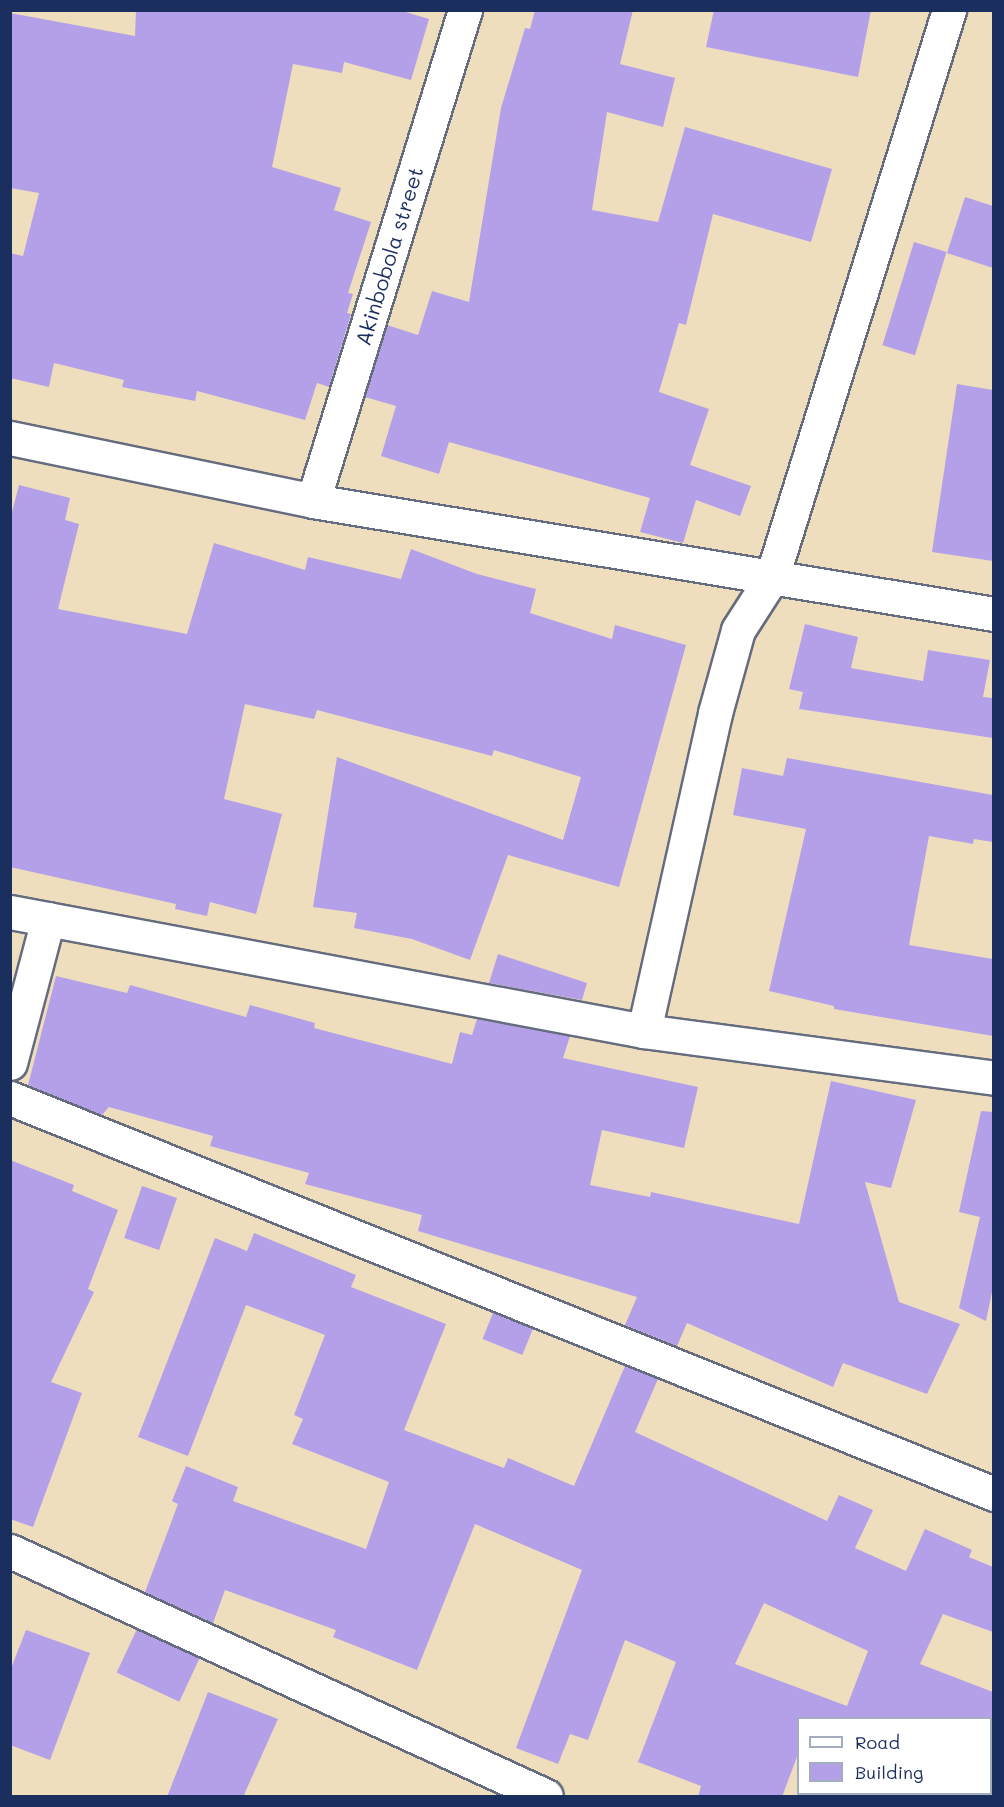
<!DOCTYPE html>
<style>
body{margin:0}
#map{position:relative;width:1004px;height:1807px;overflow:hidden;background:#efdebd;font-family:Mali,sans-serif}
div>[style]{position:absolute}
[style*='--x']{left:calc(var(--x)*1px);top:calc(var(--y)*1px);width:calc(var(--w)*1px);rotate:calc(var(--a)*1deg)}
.building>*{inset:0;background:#b4a0e8;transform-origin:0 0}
.roads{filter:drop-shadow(2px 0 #656c7f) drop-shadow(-2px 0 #656c7f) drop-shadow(0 2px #656c7f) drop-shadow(0 -2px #656c7f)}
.minor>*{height:33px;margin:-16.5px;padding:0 16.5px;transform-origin:16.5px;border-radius:16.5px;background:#fff}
span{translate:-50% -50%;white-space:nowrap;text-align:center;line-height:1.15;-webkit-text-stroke:6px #fff;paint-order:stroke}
.street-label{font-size:21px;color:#1b2f5e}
.frame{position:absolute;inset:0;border:12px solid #1b2f5e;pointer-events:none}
.legend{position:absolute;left:797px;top:1717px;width:195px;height:78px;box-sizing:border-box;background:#fff;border:2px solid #a4acbf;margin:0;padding:8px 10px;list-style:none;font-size:18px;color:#1b2f5e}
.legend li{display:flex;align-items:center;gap:12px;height:30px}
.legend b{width:30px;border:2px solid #a4acbf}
</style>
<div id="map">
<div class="building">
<div style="clip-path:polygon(136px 10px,399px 10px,429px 19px,411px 80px,344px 62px,342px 73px,293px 64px,272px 167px,341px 188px,334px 210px,371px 222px,348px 293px,353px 294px,347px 313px,351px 314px,329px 387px,317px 383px,305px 420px,197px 391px,195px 401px,122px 387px,124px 380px,54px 363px,49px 387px,10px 378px,10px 253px,23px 256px,39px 193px,10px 188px,10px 13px,135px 36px)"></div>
<div style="clip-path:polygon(535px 10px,633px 10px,620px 64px,675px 78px,663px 127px,607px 112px,592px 210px,658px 222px,685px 127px,832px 169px,811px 242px,713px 214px,686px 325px,679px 323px,659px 392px,709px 409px,690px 465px,751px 486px,740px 516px,696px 500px,683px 543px,640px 532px,650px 498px,449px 442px,439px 474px,381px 456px,396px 406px,365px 397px,387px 325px,418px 335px,432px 291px,469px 302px,501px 108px,525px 28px,530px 29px)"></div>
<div style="clip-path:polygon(714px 10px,871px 10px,858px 77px,706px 47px)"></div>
<div style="clip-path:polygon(965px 197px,993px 206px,993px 268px,947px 253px)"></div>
<div style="left:914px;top:242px;width:34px;height:108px;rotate:17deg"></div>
<div style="clip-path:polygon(957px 384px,993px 390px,993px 561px,932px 552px)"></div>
<div style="clip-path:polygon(19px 485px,70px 498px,65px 520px,79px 524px,58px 609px,187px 634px,214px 543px,305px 570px,308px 557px,401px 579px,411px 549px,477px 574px,536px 589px,530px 613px,612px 639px,615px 625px,686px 645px,619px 887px,508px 855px,470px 960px,412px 939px,354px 928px,357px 913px,313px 907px,337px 757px,563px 840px,581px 777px,494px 750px,492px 756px,317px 710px,314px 719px,245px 704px,224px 799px,282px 814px,256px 914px,210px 902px,207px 916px,175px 909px,176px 904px,10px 867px,10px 520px)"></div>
<div style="clip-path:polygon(805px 624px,858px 637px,851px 668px,923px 681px,928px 650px,990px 660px,983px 697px,993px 698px,993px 738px,799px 709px,803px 692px,789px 689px)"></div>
<div style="clip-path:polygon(787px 758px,993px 795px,993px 842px,974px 839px,973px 844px,929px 836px,909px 945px,993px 959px,993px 1036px,834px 1009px,834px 1006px,769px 991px,806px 829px,733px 815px,742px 768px,783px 776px)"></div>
<div style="clip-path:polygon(498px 954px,587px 983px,582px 1000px,489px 983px)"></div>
<div style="clip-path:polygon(56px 976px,127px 993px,130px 985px,246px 1017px,250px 1005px,315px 1023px,314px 1028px,452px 1064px,460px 1032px,472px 1035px,477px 1019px,570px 1036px,563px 1058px,698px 1087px,684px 1148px,602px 1130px,590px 1185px,650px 1197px,651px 1192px,799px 1224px,831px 1081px,916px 1100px,891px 1188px,865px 1182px,899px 1302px,960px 1324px,927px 1394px,843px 1363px,833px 1387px,687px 1323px,677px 1346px,625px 1325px,637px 1297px,418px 1231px,422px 1215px,305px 1184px,309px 1173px,210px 1146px,213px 1136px,109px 1107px,102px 1115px,28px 1085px)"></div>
<div style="clip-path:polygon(981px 1111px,993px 1112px,993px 1287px,986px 1321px,959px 1308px,980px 1217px,959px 1212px)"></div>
<div style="clip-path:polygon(10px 1160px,74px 1185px,72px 1191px,118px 1210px,88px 1289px,94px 1292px,51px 1382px,82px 1393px,33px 1527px,10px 1519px)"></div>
<div style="left:142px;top:1186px;width:37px;height:55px;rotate:19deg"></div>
<div style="clip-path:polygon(evenodd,254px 1233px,356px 1275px,351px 1287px,446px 1324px,404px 1430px,504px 1468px,508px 1458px,574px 1486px,625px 1366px,658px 1379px,635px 1432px,827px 1521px,839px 1495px,873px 1510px,855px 1548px,906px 1571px,925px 1529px,972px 1550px,969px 1557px,993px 1567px,993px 1632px,943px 1614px,920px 1664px,993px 1692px,993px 1719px,798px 1719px,798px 1754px,782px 1797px,698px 1797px,701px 1786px,638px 1762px,676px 1662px,625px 1640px,588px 1740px,570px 1734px,558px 1764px,516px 1748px,582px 1570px,475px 1524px,417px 1670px,333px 1637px,336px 1630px,225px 1590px,213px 1623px,145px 1592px,178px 1504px,172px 1501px,186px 1466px,238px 1487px,233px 1501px,366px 1549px,389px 1482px,292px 1444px,303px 1419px,294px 1415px,325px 1335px,246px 1305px,188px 1456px,138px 1437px,215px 1238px,247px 1251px,254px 1233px,764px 1603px,868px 1651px,847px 1706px,735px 1664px,764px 1603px)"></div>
<div style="left:493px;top:1313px;width:43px;height:28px;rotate:22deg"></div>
<div style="left:137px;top:1629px;width:69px;height:48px;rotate:25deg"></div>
<div style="clip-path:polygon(26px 1630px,90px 1653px,50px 1760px,10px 1745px,10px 1671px)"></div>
<div style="clip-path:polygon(208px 1692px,278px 1719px,243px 1797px,167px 1797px)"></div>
</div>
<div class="roads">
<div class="minor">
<div style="--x:10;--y:438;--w:309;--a:11.7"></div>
<div style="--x:313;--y:501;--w:690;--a:9.42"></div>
<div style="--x:313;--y:501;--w:514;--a:-72.8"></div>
<div style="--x:10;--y:912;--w:645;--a:10.63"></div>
<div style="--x:644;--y:1031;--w:353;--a:7.6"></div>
<div style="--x:644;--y:1031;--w:326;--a:-77.4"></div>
<div style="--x:715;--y:713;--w:86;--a:-74.5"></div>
<div style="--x:738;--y:630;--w:63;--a:-57.3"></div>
<div style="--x:772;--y:577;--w:594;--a:-72.66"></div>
<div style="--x:10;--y:1063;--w:149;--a:-75.2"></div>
<div style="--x:10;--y:1098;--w:1061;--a:21.92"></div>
<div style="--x:10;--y:1551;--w:589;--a:24.56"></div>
</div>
</div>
<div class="street-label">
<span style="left:389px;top:256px;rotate:-73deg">Akinbobola street</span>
</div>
<div class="frame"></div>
<ul class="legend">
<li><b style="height:8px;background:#fff"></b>Road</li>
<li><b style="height:16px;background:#b4a0e8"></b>Building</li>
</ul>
</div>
